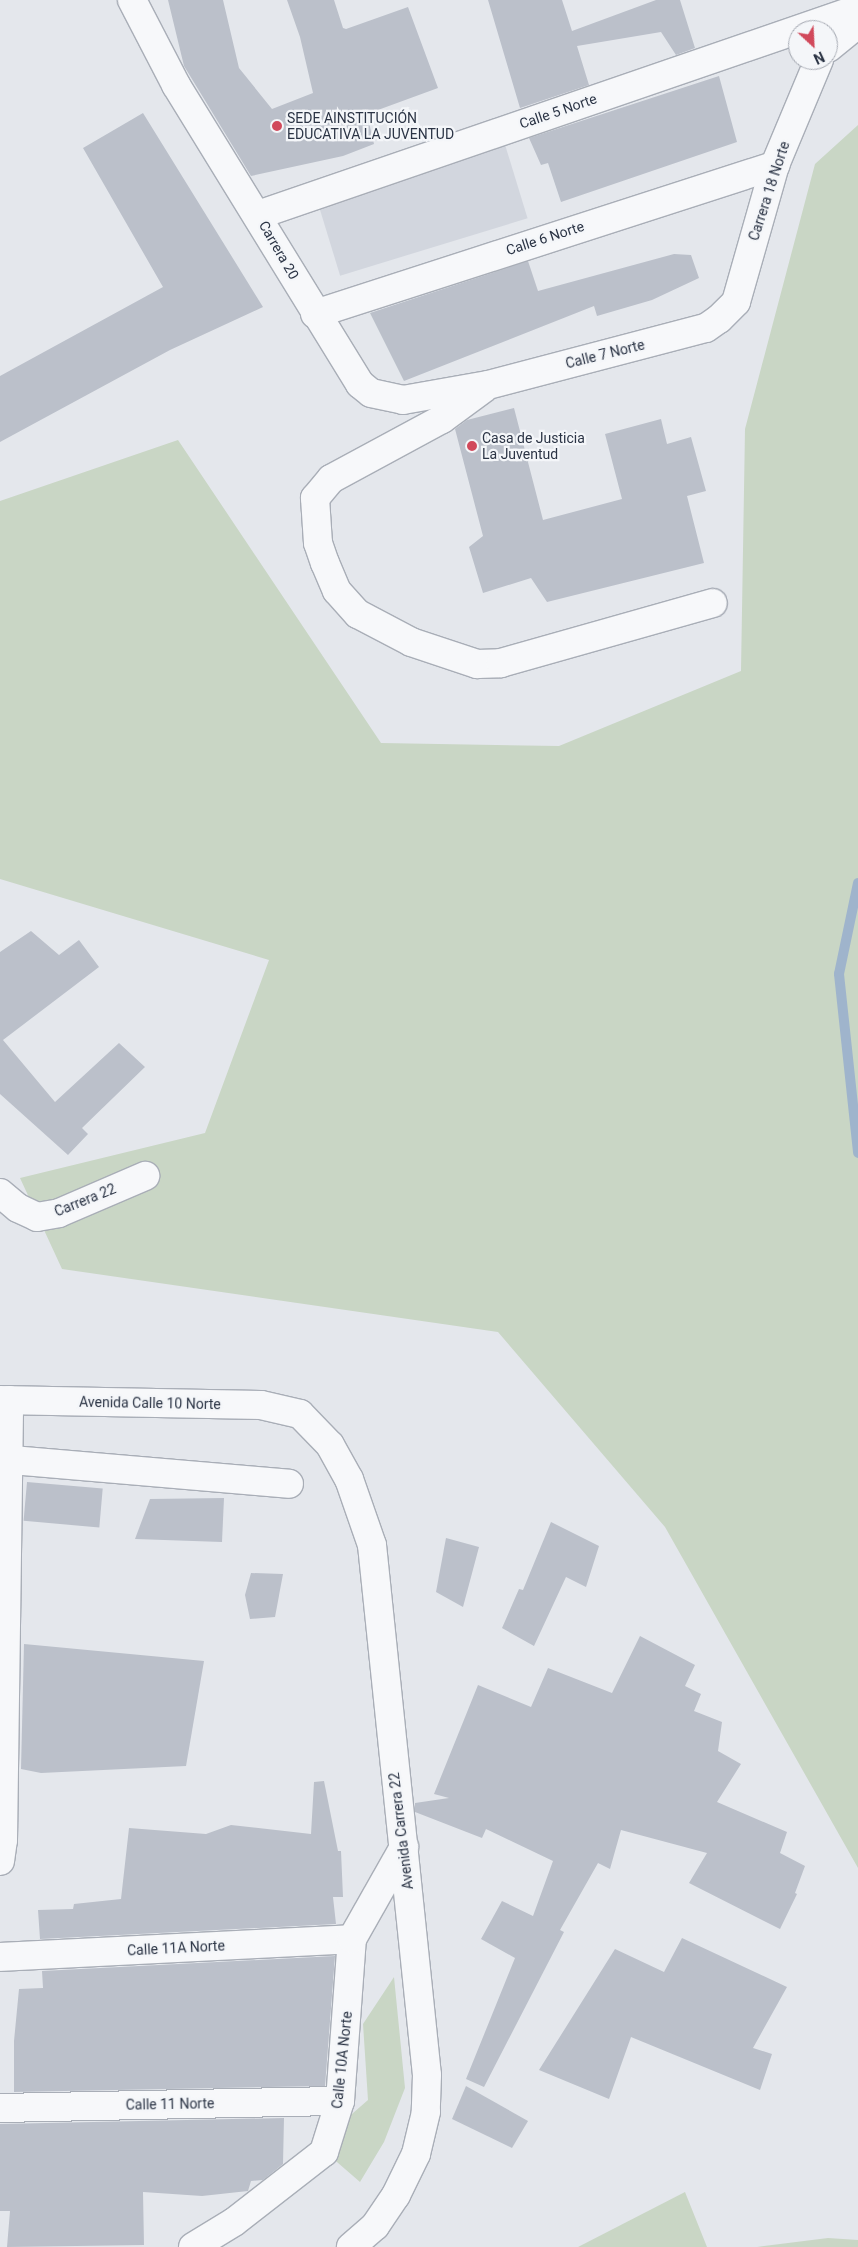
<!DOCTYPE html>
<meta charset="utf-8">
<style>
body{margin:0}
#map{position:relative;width:858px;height:2247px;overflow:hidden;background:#e4e7ec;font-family:Roboto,sans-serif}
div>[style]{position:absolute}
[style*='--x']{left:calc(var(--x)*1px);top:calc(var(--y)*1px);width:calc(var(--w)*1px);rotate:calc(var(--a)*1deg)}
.built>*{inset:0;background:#d2d6de;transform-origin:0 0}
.green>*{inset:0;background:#c9d6c5}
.stream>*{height:10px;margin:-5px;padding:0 5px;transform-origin:5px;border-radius:5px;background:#9fb4cc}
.building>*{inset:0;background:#bbc0ca;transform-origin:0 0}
.roads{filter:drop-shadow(1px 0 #a9aeb7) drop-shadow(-1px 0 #a9aeb7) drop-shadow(0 1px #a9aeb7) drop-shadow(0 -1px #a9aeb7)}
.minor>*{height:28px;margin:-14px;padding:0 14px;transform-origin:14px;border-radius:14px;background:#f7f8fa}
.dots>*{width:14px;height:14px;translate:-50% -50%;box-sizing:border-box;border:2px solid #f4f6f9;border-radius:50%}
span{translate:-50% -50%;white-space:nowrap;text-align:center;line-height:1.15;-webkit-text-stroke:4.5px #f4f6f9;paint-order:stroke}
.street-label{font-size:14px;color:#2b3445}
.poi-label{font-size:14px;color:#2b3445}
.left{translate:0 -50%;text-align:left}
.north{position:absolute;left:788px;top:20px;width:50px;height:50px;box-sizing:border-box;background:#f4f6f9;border:1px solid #a4a8b1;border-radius:50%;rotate:155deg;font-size:14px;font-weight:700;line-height:20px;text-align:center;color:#2b3445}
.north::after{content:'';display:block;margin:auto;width:18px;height:22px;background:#d1495b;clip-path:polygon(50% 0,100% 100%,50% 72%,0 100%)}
</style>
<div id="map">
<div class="built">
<div style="left:503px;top:138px;width:84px;height:196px;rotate:73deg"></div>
</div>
<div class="green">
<div style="clip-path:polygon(858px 125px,858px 1868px,665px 1527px,498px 1332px,62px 1269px,20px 1178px,205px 1133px,269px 960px,0 879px,0 501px,178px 440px,381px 743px,559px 746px,741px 671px,745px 429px,815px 164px)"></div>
<div style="clip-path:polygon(394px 1977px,405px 2088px,384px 2142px,360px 2182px,330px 2156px,345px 2120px,368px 2100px,363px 2024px)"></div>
<div style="clip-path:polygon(685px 2192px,707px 2247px,578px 2247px)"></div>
<div style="clip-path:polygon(828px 2238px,858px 2240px,858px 2247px,757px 2247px)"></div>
</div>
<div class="stream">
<div style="--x:858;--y:883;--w:93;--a:101.8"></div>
<div style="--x:839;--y:974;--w:180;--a:83.9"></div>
</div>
<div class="building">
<div style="clip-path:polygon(168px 0,223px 0,239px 68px,272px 109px,313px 93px,300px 37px,287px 0,334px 0,343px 28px,346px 29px,408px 7px,438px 88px,367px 114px,374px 144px,343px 156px,251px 176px,184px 66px)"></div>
<div style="clip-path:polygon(488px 0,562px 0,572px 31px,656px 0,680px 0,695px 48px,676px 55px,661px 32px,577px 46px,589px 85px,520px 108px)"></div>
<div style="clip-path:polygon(719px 76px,737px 142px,561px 202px,548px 163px,541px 165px,529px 138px)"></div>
<div style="clip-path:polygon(143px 113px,263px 307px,170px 350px,0 442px,0 376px,163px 287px,83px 148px)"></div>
<div style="clip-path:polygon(674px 254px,691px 255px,699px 278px,652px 300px,597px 316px,594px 306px,404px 381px,370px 313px,528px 261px,538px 291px)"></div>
<div style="clip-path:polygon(514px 408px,543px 520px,622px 499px,605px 434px,661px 419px,667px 444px,691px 437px,706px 491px,687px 496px,704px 563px,547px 602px,531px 578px,483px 593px,469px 547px,483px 536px,455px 429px,467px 420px)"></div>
<div style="clip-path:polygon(31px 931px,59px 955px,79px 940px,99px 967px,3px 1040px,55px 1102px,119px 1043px,145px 1067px,82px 1128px,88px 1134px,68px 1155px,0 1094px,0 952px)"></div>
<div style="left:27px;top:1482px;width:76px;height:39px;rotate:5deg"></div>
<div style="clip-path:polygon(224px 1498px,222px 1542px,135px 1539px,150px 1499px)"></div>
<div style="clip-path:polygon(551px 1522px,599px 1546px,586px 1587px,566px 1577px,534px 1646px,502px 1628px,519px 1589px,523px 1590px)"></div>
<div style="clip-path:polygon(446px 1538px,479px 1547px,463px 1607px,436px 1592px)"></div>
<div style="clip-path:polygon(251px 1573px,283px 1574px,275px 1617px,250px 1619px,245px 1595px)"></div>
<div style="clip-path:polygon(640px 1636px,695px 1665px,685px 1686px,701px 1694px,694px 1711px,722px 1722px,718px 1751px,741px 1764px,717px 1802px,787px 1832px,780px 1853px,805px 1866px,795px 1893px,797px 1894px,780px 1929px,689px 1883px,707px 1853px,621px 1830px,610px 1869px,598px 1863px,560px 1930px,564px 1932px,484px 2087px,466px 2079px,515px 1958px,481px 1939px,502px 1901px,533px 1916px,553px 1861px,486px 1829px,482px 1838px,415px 1812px,415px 1803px,449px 1798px,434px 1794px,478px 1685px,531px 1707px,548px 1668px,612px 1693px)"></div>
<div style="clip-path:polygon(24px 1644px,204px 1661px,186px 1766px,41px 1773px,21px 1769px)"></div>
<div style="clip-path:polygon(324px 1781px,338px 1851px,341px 1851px,343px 1897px,333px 1897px,336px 1924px,40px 1939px,38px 1910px,73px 1909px,74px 1904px,121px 1899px,129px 1828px,206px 1834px,231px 1825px,311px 1834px,314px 1782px)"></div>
<div style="clip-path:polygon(682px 1938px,787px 1987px,753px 2048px,772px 2054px,760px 2090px,631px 2037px,609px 2099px,539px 2070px,615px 1949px,664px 1972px)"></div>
<div style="clip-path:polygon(335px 1956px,325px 2086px,14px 2092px,14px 2041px,19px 1989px,43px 1988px,42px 1971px)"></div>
<div style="clip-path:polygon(466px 2086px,528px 2121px,512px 2148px,452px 2119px)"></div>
<div style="clip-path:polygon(284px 2118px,283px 2164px,263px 2180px,251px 2181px,248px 2191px,202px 2196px,143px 2192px,144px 2245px,7px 2247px,10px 2211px,0 2211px,0 2124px)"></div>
</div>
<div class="roads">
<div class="minor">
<div style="--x:132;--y:0;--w:96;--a:62.6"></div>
<div style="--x:176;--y:85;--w:351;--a:58.4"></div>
<div style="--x:360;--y:384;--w:14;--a:39"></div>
<div style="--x:371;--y:393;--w:33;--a:12"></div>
<div style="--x:403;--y:400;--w:86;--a:-10"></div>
<div style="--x:488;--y:385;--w:225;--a:-14.7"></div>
<div style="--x:706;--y:328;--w:16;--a:-35"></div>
<div style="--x:719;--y:319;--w:24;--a:-45"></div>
<div style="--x:736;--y:302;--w:142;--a:-74.1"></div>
<div style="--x:775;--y:165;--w:114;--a:-67.3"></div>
<div style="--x:828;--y:48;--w:38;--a:-39"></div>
<div style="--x:258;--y:215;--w:634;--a:-18.95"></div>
<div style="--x:315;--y:314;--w:484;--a:-17.9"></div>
<div style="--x:483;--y:389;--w:51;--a:143.8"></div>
<div style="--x:442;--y:419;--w:126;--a:151.6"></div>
<div style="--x:331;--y:479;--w:25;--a:130"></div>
<div style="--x:315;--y:498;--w:45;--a:86.2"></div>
<div style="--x:318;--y:543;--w:21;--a:71"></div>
<div style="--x:325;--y:563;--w:30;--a:67"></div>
<div style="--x:337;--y:591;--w:31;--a:48"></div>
<div style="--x:358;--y:614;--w:60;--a:27.8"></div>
<div style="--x:411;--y:642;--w:70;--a:18.4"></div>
<div style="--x:477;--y:664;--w:24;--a:-2"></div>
<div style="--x:501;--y:663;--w:220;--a:-15.8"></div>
<div style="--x:0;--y:1193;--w:23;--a:40"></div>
<div style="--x:18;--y:1208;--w:21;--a:25"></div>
<div style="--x:37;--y:1217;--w:22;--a:-10"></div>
<div style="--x:59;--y:1213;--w:94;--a:-23.3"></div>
<div style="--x:0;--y:1400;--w:261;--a:1.1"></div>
<div style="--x:261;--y:1405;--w:40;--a:13"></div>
<div style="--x:300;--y:1414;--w:43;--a:45.9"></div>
<div style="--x:330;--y:1445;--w:39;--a:61"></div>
<div style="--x:349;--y:1479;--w:70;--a:70.8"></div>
<div style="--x:372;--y:1545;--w:533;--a:84.08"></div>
<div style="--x:427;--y:2075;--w:37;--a:92"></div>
<div style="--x:426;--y:2112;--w:43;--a:103.4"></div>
<div style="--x:416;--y:2154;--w:46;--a:116"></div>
<div style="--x:396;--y:2195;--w:37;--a:124"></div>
<div style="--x:375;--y:2226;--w:32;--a:139"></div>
<div style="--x:0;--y:1459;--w:290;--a:4.9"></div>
<div style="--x:0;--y:1861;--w:21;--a:-82"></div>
<div style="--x:3;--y:1840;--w:440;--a:-89.2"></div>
<div style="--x:0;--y:1957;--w:352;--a:-2.9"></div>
<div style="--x:0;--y:2108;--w:340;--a:-1.2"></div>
<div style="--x:193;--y:2247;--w:48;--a:-31.4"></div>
<div style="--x:234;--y:2222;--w:114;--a:-37.9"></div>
<div style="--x:324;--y:2152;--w:53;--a:-72.6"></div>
<div style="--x:340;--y:2101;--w:162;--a:-85.8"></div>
<div style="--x:352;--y:1939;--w:106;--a:-60.5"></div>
</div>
</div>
<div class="dots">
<div style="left:277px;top:126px;background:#d1495b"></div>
<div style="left:472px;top:446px;background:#d1495b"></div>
</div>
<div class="street-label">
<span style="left:558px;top:111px;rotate:-19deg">Calle 5 Norte</span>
<span style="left:769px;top:191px;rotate:-72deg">Carrera 18 Norte</span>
<span style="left:545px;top:238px;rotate:-18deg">Calle 6 Norte</span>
<span style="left:279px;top:250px;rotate:60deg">Carrera 20</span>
<span style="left:605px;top:354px;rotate:-14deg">Calle 7 Norte</span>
<span style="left:85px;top:1200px;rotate:-22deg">Carrera 22</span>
<span style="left:150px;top:1403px;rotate:1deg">Avenida Calle 10 Norte</span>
<span style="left:401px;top:1831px;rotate:-97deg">Avenida Carrera 22</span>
<span style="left:176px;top:1948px;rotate:-3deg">Calle 11A Norte</span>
<span style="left:342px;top:2060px;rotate:-84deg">Calle 10A Norte</span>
<span style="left:170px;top:2104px;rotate:-1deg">Calle 11 Norte</span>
</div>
<div class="poi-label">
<span class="left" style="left:287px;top:126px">SEDE AINSTITUCIÓN<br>EDUCATIVA LA JUVENTUD</span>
<span class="left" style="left:482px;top:446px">Casa de Justicia<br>La Juventud</span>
</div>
<div class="north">N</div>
</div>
